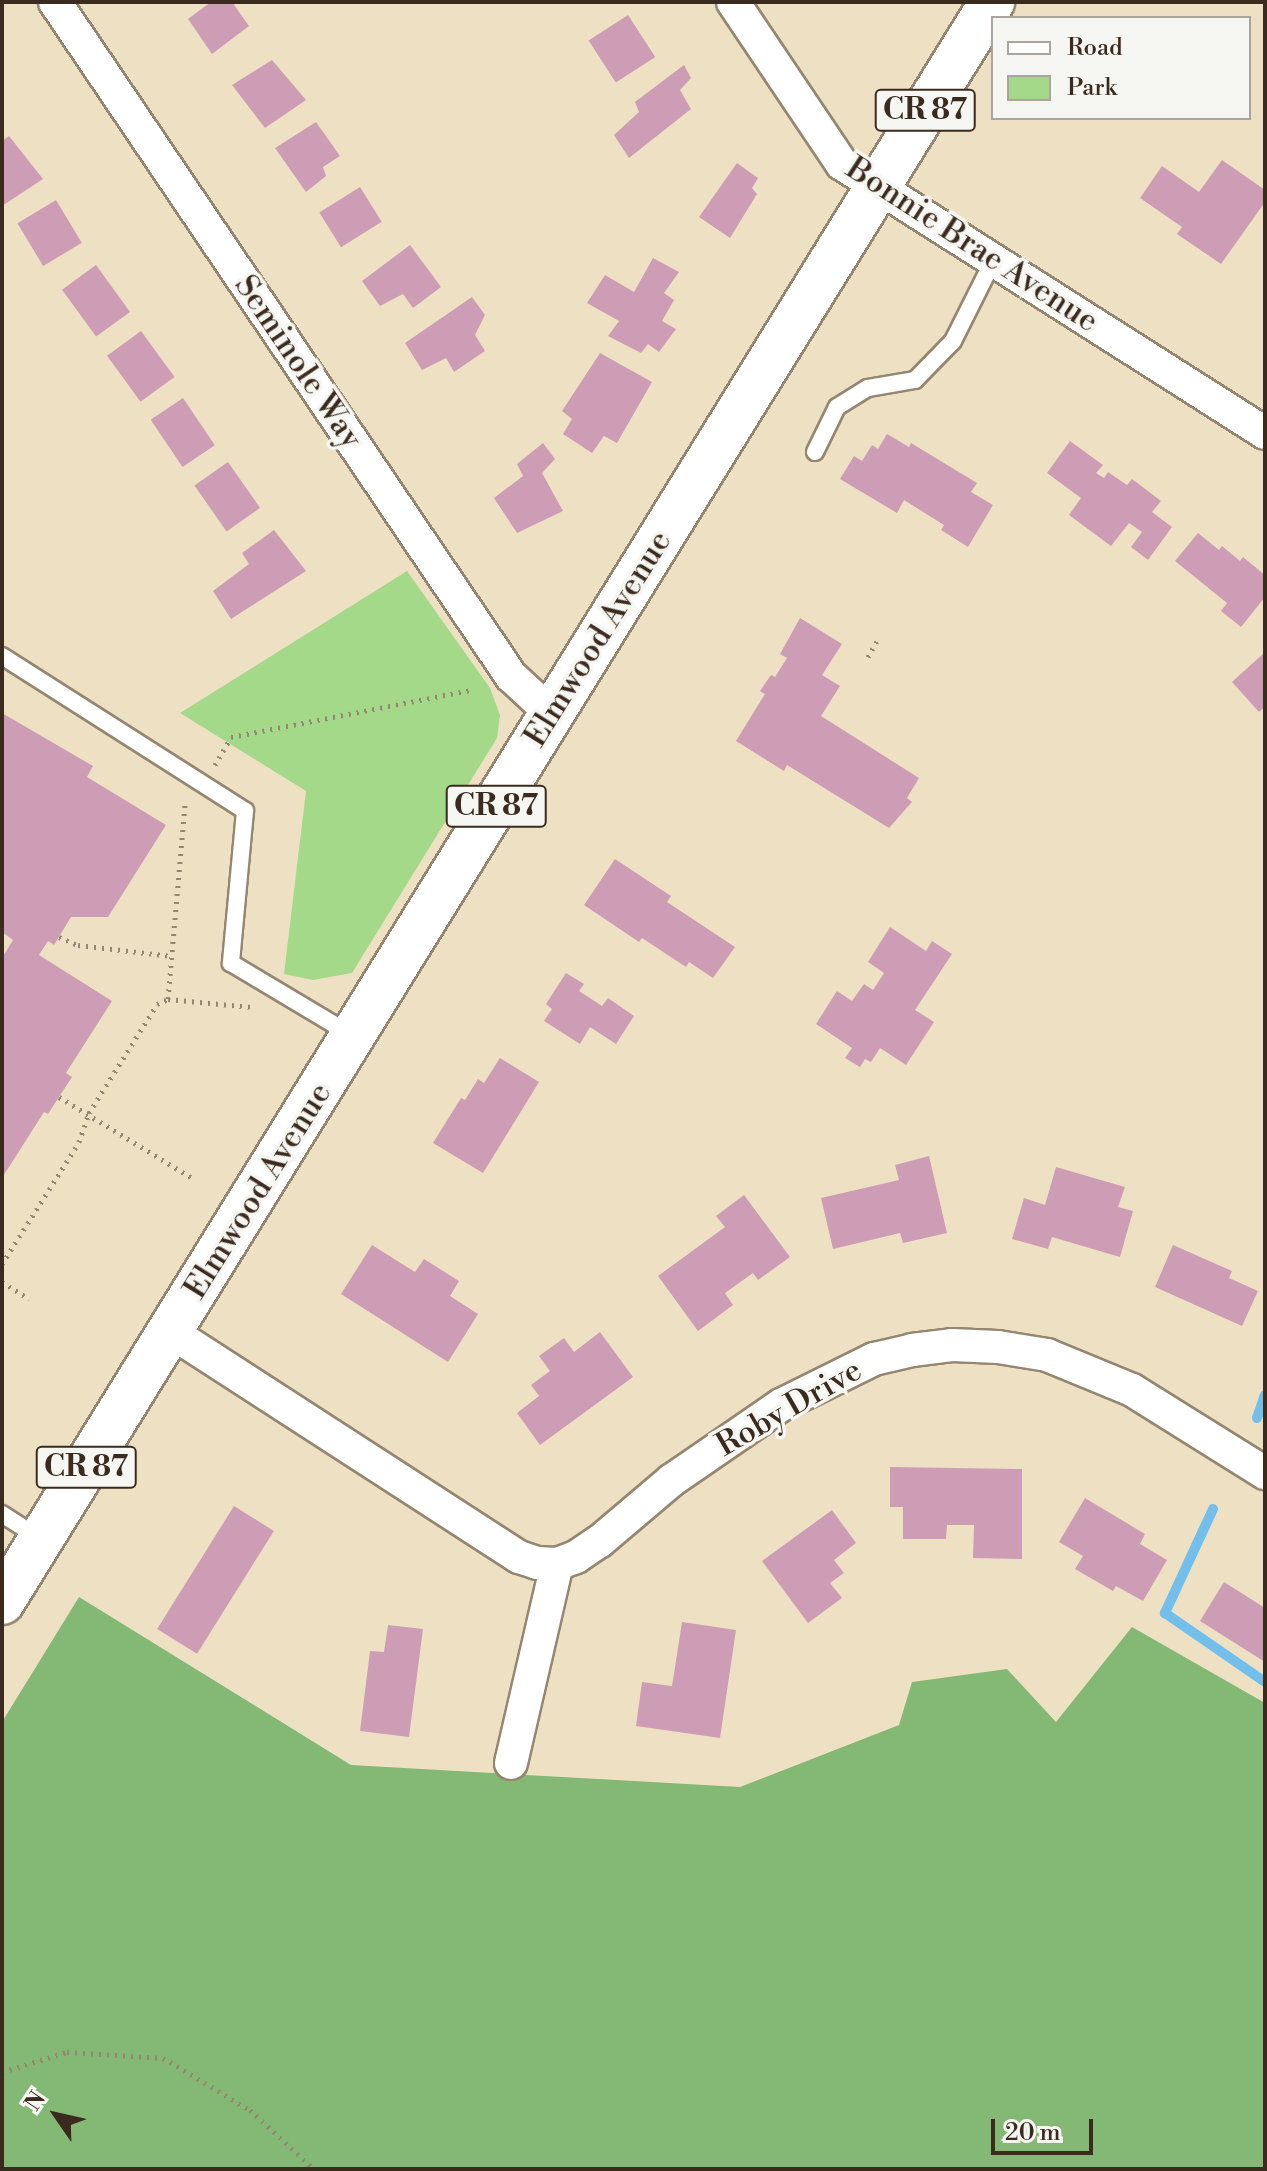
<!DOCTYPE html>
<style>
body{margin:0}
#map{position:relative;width:1267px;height:2171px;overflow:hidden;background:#eee1c3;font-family:"Libre Bodoni",serif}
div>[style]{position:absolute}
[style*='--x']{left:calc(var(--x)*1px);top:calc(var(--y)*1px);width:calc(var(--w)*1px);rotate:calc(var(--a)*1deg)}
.green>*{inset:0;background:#a4d989}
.forest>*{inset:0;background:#83b975}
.stream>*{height:10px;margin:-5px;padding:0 5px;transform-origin:5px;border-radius:5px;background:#72bfec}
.building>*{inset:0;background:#cd9db6;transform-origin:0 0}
.path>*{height:5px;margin-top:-2.5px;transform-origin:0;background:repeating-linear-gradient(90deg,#948670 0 2px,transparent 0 8px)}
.roads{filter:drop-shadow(2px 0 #948670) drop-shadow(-2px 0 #948670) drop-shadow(0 2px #948670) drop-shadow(0 -2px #948670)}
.lane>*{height:16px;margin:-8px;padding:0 8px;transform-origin:8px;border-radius:8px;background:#fff}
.street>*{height:32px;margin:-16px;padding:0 16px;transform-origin:16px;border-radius:16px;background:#fff}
.primary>*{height:44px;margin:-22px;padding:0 22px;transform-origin:22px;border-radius:22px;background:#fff}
span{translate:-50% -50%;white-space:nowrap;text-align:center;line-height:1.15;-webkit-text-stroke:7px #f6f6f2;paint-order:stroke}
.shield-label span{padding:2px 6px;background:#f6f6f2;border:2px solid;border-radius:6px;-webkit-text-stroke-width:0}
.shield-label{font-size:30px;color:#3b2a1e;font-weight:700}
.street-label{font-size:32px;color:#3b2a1e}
.frame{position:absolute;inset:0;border:4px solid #3b2a1e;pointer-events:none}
.legend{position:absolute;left:991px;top:16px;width:260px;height:104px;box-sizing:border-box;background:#f6f6f2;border:2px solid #aba49d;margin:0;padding:10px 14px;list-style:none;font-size:24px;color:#3b2a1e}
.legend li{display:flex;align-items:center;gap:16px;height:40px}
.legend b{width:40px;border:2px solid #aba49d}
.north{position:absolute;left:16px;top:2075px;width:80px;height:80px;-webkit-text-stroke:6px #f6f6f2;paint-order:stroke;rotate:304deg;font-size:22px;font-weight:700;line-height:32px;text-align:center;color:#3b2a1e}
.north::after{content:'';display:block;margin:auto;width:28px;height:36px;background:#3b2a1e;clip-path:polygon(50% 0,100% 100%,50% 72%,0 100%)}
.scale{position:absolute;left:991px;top:2119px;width:102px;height:36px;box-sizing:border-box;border:4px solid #3b2a1e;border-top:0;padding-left:10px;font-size:24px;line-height:28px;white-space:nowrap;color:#3b2a1e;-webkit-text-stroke:6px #f6f6f2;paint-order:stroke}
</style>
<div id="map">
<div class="green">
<div style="clip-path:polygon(407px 571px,490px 688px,500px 715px,497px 738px,352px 973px,313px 980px,284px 974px,306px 791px,180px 713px)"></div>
</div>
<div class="forest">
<div style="clip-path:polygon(79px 1597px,351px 1765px,740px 1787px,899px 1725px,912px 1682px,1007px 1669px,1056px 1722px,1132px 1627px,1265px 1703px,1265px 2169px,2px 2169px,2px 1722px)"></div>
</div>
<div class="stream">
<div style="--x:1257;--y:1418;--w:24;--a:-71"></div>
<div style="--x:1213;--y:1509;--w:115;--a:114.8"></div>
<div style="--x:1165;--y:1613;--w:121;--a:34.6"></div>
</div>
<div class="building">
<div style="clip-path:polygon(211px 2px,232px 2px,249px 26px,212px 54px,188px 19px)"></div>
<div style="left:628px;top:15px;width:50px;height:47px;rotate:57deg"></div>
<div style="clip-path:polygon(272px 60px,306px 100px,265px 128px,232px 85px)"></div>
<div style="clip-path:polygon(684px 65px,691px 78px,680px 90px,691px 109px,629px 158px,614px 135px,639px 112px,635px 102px)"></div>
<div style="clip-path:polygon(316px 122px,340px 156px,323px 167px,326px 176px,306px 192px,275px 148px)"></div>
<div style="clip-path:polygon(9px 136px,43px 179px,2px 206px,2px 141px)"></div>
<div style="clip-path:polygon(1222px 160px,1265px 190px,1265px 202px,1221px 264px,1177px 234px,1182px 227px,1140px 198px,1162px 166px,1199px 192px)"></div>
<div style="clip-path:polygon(737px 163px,758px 178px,752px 188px,757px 194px,730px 238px,699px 217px)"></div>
<div style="left:360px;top:187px;width:41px;height:48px;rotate:58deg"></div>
<div style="left:56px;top:200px;width:50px;height:45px;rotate:59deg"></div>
<div style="clip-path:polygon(410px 245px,441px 287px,413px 308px,403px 294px,380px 306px,362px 281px)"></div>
<div style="clip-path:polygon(653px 258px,679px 272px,664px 293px,674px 300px,662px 321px,676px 329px,659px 352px,648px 344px,641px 353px,608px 336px,619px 321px,587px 303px,605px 275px,634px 292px)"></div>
<div style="left:96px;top:265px;width:58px;height:42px;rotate:54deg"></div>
<div style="clip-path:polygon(472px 297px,485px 315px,475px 335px,485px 351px,454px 372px,446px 358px,422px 370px,405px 343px)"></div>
<div style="left:141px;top:331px;width:57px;height:42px;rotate:54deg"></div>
<div style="clip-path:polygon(600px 353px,652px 382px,617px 443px,604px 436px,592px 453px,563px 434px,572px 419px,562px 411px)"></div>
<div style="left:183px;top:398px;width:57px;height:39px;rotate:56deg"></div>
<div style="clip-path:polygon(887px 434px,909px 447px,911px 443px,977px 483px,971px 492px,993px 505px,968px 547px,941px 530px,944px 525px,904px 500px,897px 513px,840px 479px,854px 456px,862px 461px,872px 445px,878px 449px)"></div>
<div style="clip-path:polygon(1070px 441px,1103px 465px,1096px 473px,1104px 478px,1108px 472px,1127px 485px,1132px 479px,1161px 501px,1152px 512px,1172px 527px,1148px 560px,1131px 547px,1142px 532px,1129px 523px,1111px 546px,1069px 515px,1081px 498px,1047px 473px)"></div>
<div style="clip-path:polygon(543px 443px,555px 459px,542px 473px,563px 511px,517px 533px,494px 498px,523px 476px,517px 464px)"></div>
<div style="left:228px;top:462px;width:56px;height:41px;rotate:55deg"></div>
<div style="clip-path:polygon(274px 530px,306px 571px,231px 619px,213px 591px,249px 564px,242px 553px)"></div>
<div style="clip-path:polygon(1198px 533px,1219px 550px,1222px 546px,1240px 561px,1243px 557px,1265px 575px,1265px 597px,1241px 627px,1221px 611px,1227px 603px,1175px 561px)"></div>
<div style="clip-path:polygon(800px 618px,842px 644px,822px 675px,840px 686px,821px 716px,919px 778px,907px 798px,912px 802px,889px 828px,787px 765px,784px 771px,736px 741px,765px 694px,760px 691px,771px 675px,775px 677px,787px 658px,780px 654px)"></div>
<div style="clip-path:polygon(1265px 652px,1265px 707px,1259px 712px,1232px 682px)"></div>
<div style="clip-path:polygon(2px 713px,93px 766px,87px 777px,166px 825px,108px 917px,71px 917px,54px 945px,48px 941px,39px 955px,112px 1001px,66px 1073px,72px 1077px,48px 1114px,44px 1112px,2px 1178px,2px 958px,13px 940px,2px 932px)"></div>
<div style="clip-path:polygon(615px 859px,671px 896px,667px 902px,735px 947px,713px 978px,689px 962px,686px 967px,642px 938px,639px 942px,584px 905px)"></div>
<div style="clip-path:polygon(890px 927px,926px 951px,932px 941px,952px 954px,915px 1010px,934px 1022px,906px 1065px,880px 1048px,871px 1062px,865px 1059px,860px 1067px,845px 1058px,852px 1048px,816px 1024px,837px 991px,852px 1001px,864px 984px,873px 990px,884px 973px,868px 962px)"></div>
<div style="clip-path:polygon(566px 973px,584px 984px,579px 991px,602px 1006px,608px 998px,634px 1016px,616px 1044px,590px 1027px,580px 1044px,544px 1021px,552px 1009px,546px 1004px)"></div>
<div style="clip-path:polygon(500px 1058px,539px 1082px,483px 1173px,433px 1143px,461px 1098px,465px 1100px,478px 1079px,484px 1083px)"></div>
<div style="clip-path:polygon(929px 1156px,947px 1233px,903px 1243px,900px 1233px,833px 1249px,821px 1198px,899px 1180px,895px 1165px)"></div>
<div style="clip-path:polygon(1056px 1167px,1125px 1187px,1118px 1207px,1133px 1211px,1120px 1257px,1052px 1237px,1048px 1249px,1012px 1239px,1024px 1198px,1045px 1205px)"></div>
<div style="clip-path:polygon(744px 1195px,790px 1257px,758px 1280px,753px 1273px,725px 1293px,733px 1305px,698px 1331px,658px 1276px,725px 1227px,716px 1216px)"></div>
<div style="clip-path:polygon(372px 1245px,415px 1272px,424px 1259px,459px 1281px,450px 1296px,478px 1314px,448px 1362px,341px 1294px)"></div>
<div style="clip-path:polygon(1173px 1245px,1232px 1271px,1229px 1278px,1258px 1291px,1242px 1326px,1155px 1287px)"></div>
<div style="clip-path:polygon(600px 1332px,633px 1377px,540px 1445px,517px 1413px,539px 1396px,531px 1385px,550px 1371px,539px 1356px,564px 1338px,574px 1352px)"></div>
<div style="clip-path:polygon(890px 1467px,1022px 1469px,1022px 1559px,973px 1558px,974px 1525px,947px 1525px,946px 1539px,903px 1539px,903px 1507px,890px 1507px)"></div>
<div style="clip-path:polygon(1085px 1498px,1145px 1534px,1140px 1544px,1167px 1560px,1143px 1601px,1116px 1586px,1113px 1591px,1075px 1569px,1083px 1556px,1059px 1542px)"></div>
<div style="left:234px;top:1506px;width:47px;height:145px;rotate:32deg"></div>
<div style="clip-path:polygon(832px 1510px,856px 1543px,834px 1560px,844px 1573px,830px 1583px,842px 1598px,808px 1623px,762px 1561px)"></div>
<div style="clip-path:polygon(1224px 1582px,1265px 1608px,1265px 1662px,1200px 1621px)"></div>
<div style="clip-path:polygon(682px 1622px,736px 1630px,720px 1738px,636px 1726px,642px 1682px,672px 1686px)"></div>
<div style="clip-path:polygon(388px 1625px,423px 1629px,409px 1737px,360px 1731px,370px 1651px,384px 1652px)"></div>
</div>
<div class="path">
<div style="--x:868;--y:657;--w:21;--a:-61"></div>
<div style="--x:215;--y:765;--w:32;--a:-60"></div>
<div style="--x:231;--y:737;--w:245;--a:-11.1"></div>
<div style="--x:59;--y:937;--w:21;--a:23"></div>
<div style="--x:78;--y:945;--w:94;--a:6.7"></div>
<div style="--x:168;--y:999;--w:196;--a:-85"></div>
<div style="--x:59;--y:1097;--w:158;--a:31.3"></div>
<div style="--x:2;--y:1264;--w:144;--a:-57.7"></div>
<div style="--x:79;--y:1142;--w:31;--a:-71"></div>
<div style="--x:89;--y:1113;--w:128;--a:-58"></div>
<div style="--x:157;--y:1004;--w:12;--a:-24"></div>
<div style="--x:168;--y:999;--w:84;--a:5.4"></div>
<div style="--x:2;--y:1282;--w:32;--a:32"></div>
<div style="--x:2;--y:1477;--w:5;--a:11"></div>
<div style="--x:2;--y:2072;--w:68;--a:-17.1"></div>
<div style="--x:67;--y:2052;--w:96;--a:3.6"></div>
<div style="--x:163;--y:2058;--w:101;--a:30.9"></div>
<div style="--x:250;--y:2110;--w:87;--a:42.7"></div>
</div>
<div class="roads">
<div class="lane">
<div style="--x:815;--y:452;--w:50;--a:-63.9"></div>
<div style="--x:837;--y:407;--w:36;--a:-32"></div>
<div style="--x:868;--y:388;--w:48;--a:-9.7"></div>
<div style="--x:915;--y:380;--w:54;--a:-45.7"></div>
<div style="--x:953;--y:341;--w:89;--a:-63.4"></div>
<div style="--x:2;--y:656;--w:288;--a:32.5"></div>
<div style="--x:245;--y:811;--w:153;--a:95.3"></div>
<div style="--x:231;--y:963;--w:141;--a:30.8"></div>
<div style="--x:2;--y:1514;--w:46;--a:32.7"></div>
</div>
<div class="street">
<div style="--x:55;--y:2;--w:814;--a:55.92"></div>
<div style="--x:511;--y:676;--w:56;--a:42.8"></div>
<div style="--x:733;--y:2;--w:195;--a:56.1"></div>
<div style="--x:842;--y:164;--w:501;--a:32.45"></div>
<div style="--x:171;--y:1332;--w:414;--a:32.9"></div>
<div style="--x:519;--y:1557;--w:19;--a:18"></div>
<div style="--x:537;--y:1563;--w:20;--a:3"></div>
<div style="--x:511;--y:1763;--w:204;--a:-77"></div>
<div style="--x:557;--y:1564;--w:20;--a:-20"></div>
<div style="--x:576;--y:1557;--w:29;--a:-34"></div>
<div style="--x:600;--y:1541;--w:94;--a:-40.3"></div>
<div style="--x:672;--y:1480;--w:132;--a:-34.5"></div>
<div style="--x:781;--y:1405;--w:104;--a:-26.3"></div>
<div style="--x:874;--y:1359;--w:39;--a:-13"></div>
<div style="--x:912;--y:1350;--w:40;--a:-7.1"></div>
<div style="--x:952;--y:1345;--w:46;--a:2.5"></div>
<div style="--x:998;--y:1347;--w:50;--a:9.3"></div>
<div style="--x:1047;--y:1355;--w:92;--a:22.4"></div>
<div style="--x:1132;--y:1390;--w:157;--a:32"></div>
</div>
<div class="primary">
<div style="--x:2;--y:1602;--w:1882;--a:-58.25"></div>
</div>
</div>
<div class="shield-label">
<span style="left:925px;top:110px">CR 87</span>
<span style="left:496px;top:806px">CR 87</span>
<span style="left:86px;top:1467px">CR 87</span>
</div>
<div class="street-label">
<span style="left:972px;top:245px;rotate:33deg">Bonnie Brae Avenue</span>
<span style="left:298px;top:362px;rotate:56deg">Seminole Way</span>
<span style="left:598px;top:639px;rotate:-58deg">Elmwood Avenue</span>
<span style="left:258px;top:1191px;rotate:-58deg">Elmwood Avenue</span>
<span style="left:789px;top:1408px;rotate:-30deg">Roby Drive</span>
</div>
<div class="frame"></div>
<ul class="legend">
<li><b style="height:10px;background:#fff"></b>Road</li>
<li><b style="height:22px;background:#a4d989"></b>Park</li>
</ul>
<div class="north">N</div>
<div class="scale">20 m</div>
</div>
